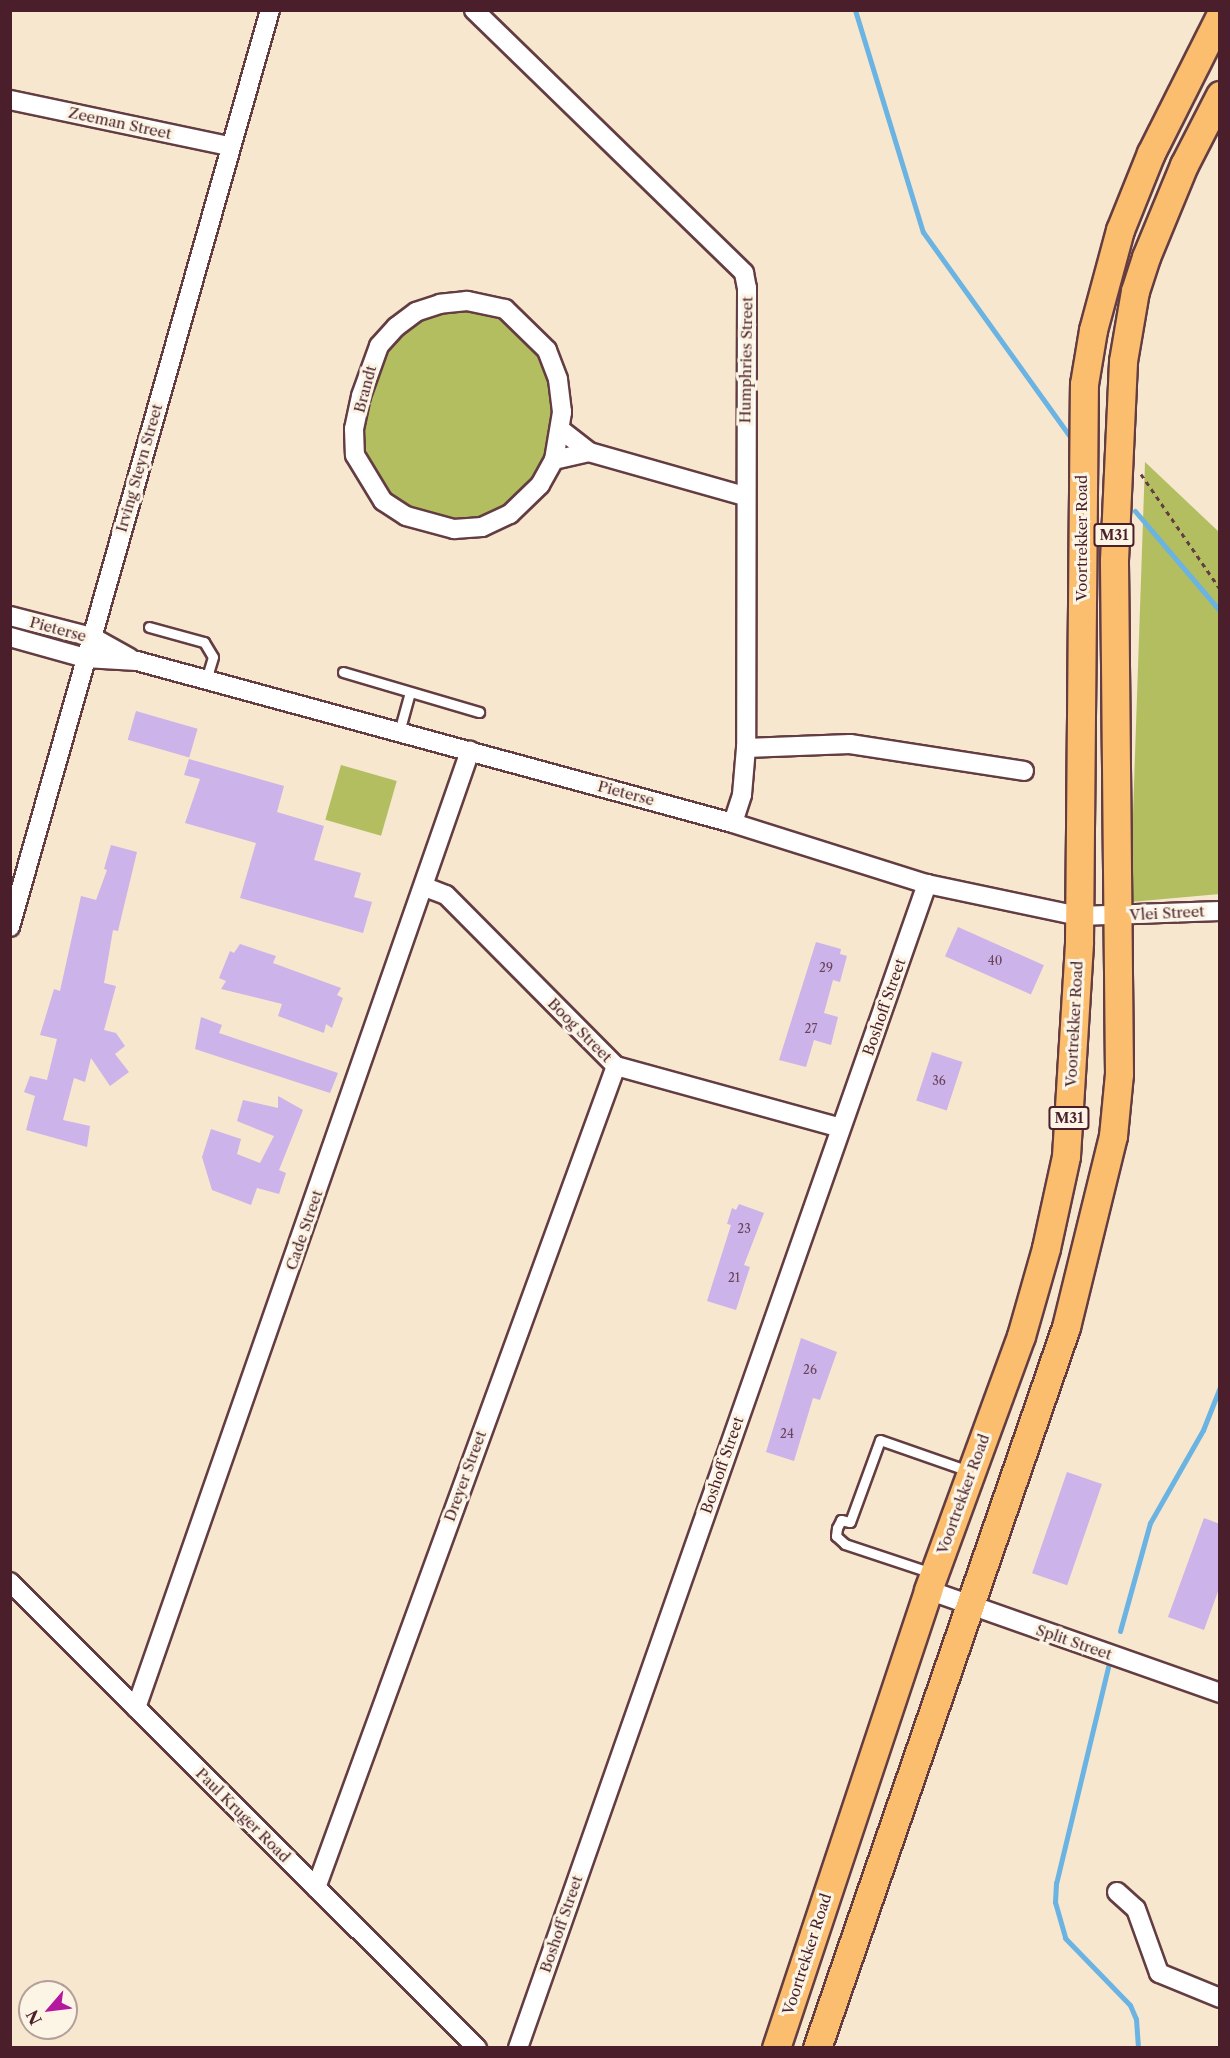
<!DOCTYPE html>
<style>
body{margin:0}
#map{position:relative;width:1230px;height:2058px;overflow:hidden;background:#f6e7ce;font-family:"Libre Caslon Text",serif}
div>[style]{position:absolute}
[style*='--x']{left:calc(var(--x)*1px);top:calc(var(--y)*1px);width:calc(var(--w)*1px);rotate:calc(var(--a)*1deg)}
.green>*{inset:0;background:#b2be60;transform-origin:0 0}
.stream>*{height:5px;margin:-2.5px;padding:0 2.5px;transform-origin:2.5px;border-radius:2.5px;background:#6ab3e2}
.building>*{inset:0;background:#ccb3e9;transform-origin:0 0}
.path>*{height:3px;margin-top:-1.5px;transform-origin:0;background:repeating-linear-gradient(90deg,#643d43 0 4.5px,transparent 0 9px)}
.roads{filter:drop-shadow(2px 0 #643d43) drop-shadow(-2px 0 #643d43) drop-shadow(0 2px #643d43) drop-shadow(0 -2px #643d43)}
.service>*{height:9px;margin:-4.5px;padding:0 4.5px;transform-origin:4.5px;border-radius:4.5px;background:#fff}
.minor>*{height:18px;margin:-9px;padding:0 9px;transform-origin:9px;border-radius:9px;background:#fff}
.primary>*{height:27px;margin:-13.5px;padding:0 13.5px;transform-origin:13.5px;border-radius:13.5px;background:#fbbd6e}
span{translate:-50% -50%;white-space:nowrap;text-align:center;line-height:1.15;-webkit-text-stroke:6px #fcf5e5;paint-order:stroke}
.number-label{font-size:12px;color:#6a445a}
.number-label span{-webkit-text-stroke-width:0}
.shield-label span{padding:2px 4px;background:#fcf5e5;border:2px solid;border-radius:4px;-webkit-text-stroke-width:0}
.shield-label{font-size:14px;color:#4a1f2b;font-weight:700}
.street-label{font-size:15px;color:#4a1f2b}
.frame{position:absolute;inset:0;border:12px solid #4a1f2b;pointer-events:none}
.north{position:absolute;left:18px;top:1980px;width:60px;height:60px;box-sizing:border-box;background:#fcf5e5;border:2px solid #b59f9b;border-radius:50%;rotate:242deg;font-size:16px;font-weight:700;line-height:24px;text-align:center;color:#4a1f2b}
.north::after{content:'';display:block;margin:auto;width:21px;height:27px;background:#b5179e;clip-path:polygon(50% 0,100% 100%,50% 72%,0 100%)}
</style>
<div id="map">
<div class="green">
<div style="clip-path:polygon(461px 306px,500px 317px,541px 354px,552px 382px,553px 403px,547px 451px,538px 473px,510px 503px,483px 516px,455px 520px,407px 506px,391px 493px,375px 473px,363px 442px,367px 405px,382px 355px,408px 323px)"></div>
<div style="clip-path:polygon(1145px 462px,1219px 532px,1220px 894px,1130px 902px)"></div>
<div style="left:341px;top:765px;width:58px;height:57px;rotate:16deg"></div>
</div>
<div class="stream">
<div style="--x:855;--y:10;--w:232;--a:73"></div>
<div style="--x:923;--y:232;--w:250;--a:54.3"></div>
<div style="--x:1135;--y:511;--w:131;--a:49.6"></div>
<div style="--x:1120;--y:1631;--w:112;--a:-74.5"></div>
<div style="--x:1150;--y:1523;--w:107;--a:-60.3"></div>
<div style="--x:1203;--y:1430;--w:46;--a:-68.4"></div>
<div style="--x:1109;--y:1663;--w:226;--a:103.5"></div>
<div style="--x:1056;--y:1883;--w:19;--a:93"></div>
<div style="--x:1055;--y:1902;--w:37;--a:74"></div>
<div style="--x:1065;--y:1938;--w:93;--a:45.9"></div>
<div style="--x:1130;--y:2005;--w:15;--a:67"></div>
<div style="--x:1136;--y:2019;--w:29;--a:86"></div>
</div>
<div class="building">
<div style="left:136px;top:711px;width:64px;height:30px;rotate:16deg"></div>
<div style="clip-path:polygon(189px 759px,284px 786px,277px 812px,324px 826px,314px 860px,361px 873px,354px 897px,372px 902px,363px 933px,240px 898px,256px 843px,185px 823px,200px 779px,184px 775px)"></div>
<div style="clip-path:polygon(111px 845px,137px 852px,118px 931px,113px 930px,104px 983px,116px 986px,104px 1030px,116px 1033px,125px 1046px,115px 1054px,129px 1072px,110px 1086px,91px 1058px,85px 1082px,74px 1078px,63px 1120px,90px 1126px,87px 1147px,26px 1130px,35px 1096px,24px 1092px,30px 1076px,47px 1080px,57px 1039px,40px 1035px,54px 989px,60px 991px,81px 896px,96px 900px,107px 870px,104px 869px)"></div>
<div style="left:958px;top:927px;width:94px;height:32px;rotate:24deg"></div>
<div style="clip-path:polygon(816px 942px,841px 949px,840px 954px,847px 956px,840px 982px,833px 980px,824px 1013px,838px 1017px,831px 1045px,814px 1040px,806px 1067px,779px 1060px)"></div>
<div style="clip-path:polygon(240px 944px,276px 956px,273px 963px,341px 988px,337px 995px,343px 998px,332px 1028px,326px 1024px,324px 1033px,278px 1016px,282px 1004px,221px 989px,226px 981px,219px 978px,230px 951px,234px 953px)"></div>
<div style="clip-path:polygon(201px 1017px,222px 1025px,219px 1033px,338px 1073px,330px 1093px,195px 1049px)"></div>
<div style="left:932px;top:1052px;width:32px;height:51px;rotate:18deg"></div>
<div style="clip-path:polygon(278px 1096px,303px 1110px,279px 1170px,286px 1173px,279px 1194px,257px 1188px,251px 1205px,212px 1190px,202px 1157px,211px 1129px,241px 1139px,237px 1154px,260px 1163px,274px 1136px,237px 1121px,243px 1100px,278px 1108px)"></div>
<div style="clip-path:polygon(739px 1204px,764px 1213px,744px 1265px,750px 1267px,736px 1310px,707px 1301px,731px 1225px,727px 1224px,732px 1208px,736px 1210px)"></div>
<div style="clip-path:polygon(801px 1338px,837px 1352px,820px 1400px,813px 1398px,794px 1461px,766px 1452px)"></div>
<div style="left:1067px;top:1472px;width:37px;height:107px;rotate:19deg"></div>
<div style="clip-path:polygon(1204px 1518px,1220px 1524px,1220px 1586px,1204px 1630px,1168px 1617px)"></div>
</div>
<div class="path">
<div style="--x:1141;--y:474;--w:140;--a:55.5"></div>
</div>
<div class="roads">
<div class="service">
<div style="--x:149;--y:627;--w:57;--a:15.3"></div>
<div style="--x:204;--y:642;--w:17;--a:59"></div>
<div style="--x:213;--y:657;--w:24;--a:107"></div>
<div style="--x:343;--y:672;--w:142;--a:16.4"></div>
<div style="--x:399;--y:732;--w:41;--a:-74.6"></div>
<div style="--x:932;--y:1573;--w:92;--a:-161.6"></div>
<div style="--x:845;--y:1544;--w:12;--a:-138"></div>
<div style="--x:836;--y:1536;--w:8;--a:-83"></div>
<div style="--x:837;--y:1528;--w:9;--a:-63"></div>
<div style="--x:841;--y:1520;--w:9;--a:13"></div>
<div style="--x:850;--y:1522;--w:87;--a:-69.9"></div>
<div style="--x:880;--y:1440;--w:94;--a:19.2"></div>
</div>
<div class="minor">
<div style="--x:474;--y:10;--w:377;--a:44.2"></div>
<div style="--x:744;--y:273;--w:15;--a:79"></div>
<div style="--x:747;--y:288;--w:460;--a:90.1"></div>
<div style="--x:746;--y:748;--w:47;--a:94.9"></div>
<div style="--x:742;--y:795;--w:29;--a:108"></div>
<div style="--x:10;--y:100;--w:224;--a:11.9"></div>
<div style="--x:560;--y:429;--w:37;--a:38"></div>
<div style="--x:589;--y:452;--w:161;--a:15.8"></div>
<div style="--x:554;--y:460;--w:49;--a:-80.5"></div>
<div style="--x:562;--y:412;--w:33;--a:-97"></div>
<div style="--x:558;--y:379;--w:31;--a:-111"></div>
<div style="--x:547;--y:350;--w:59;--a:-135.7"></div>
<div style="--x:505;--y:309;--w:39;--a:-168"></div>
<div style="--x:467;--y:301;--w:27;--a:174"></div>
<div style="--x:440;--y:304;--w:25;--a:162"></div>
<div style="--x:416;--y:312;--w:25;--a:143"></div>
<div style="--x:396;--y:327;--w:25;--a:132"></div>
<div style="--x:379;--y:346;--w:53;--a:109.8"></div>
<div style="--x:361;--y:396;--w:34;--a:102"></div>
<div style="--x:354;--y:429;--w:26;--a:88"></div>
<div style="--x:355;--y:455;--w:54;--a:58.7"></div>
<div style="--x:383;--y:501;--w:27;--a:33"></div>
<div style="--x:406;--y:516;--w:50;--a:15.2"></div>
<div style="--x:454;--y:529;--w:28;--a:-4"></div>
<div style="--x:482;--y:527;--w:31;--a:-25"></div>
<div style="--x:510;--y:514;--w:42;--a:-44"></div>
<div style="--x:540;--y:485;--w:29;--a:-61"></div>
<div style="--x:554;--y:460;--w:36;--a:-13"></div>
<div style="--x:10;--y:616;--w:85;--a:14.4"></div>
<div style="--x:92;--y:637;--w:43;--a:28.9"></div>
<div style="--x:10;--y:637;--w:78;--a:15.6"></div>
<div style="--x:85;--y:658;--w:52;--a:3.3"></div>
<div style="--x:137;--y:661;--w:618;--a:15.21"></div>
<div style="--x:733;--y:823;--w:203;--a:17.5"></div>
<div style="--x:927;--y:884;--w:155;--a:11.9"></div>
<div style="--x:1079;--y:916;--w:141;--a:-2"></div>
<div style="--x:746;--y:748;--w:104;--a:-2.2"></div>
<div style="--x:850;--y:744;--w:176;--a:8.8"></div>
<div style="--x:425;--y:887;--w:22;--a:21"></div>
<div style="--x:446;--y:895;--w:241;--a:45.2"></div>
<div style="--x:616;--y:1066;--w:233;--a:15.4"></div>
<div style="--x:10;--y:927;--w:953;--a:-74.17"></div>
<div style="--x:10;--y:1582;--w:660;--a:44.94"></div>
<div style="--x:928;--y:1590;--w:310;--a:19.4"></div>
<div style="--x:136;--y:1708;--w:1014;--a:-70.76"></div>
<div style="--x:316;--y:1888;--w:875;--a:-69.95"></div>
<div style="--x:1117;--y:1892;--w:25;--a:42"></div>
<div style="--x:1136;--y:1909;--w:68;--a:70.2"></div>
<div style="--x:1159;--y:1973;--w:66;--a:22.3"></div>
<div style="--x:518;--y:2048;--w:1234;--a:-70.64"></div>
</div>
<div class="primary">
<div style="--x:776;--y:2048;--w:483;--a:-71.6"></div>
<div style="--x:928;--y:1590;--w:270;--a:-69.9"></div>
<div style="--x:1021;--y:1336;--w:91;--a:-74.1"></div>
<div style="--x:1046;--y:1248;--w:94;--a:-77.7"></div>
<div style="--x:1066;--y:1156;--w:215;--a:-86.5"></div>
<div style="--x:1079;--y:941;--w:557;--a:-89.49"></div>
<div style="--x:1084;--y:384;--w:55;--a:-80.5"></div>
<div style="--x:1093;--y:330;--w:104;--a:-74.9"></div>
<div style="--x:1120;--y:230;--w:83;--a:-68.1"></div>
<div style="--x:1151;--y:153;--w:153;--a:-63.3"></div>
<div style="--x:817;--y:2048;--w:763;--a:-70.95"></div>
<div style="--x:1066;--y:1327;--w:197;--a:-76.2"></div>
<div style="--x:1113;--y:1136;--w:62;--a:-84.5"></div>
<div style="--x:1119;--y:1074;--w:514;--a:-90.56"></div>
<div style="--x:1114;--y:560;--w:199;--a:-87.4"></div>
<div style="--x:1123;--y:361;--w:71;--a:-80.3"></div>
<div style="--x:1135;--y:291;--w:36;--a:-72"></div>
<div style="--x:1146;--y:257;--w:100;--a:-67.6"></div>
<div style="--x:1184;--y:165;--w:79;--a:-62.8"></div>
</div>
</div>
<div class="number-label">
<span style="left:995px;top:961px">40</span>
<span style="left:826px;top:968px">29</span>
<span style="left:811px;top:1029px">27</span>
<span style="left:939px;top:1081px">36</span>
<span style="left:744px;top:1229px">23</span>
<span style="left:734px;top:1278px">21</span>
<span style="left:810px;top:1370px">26</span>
<span style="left:787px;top:1434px">24</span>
</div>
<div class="shield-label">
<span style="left:1114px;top:535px">M31</span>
<span style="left:1069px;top:1118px">M31</span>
</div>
<div class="street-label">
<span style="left:120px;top:123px;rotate:12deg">Zeeman Street</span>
<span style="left:746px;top:360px;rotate:-89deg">Humphries Street</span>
<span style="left:365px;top:389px;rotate:-75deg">Brandt</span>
<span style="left:139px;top:468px;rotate:-74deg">Irving Steyn Street</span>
<span style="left:1082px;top:538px;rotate:-90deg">Voortrekker Road</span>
<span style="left:58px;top:629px;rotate:15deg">Pieterse</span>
<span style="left:626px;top:793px;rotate:15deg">Pieterse</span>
<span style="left:1167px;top:913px;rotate:-3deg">Vlei Street</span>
<span style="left:884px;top:1007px;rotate:-71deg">Boshoff Street</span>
<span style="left:1074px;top:1024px;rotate:-87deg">Voortrekker Road</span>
<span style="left:580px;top:1030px;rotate:45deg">Boog Street</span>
<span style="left:304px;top:1230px;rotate:-71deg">Cade Street</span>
<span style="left:722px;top:1465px;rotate:-71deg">Boshoff Street</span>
<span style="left:465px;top:1476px;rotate:-70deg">Dreyer Street</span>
<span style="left:963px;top:1494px;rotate:-70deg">Voortrekker Road</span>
<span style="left:1074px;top:1642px;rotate:19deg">Split Street</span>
<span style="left:243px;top:1815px;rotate:45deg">Paul Kruger Road</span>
<span style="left:561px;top:1924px;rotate:-71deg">Boshoff Street</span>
<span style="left:807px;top:1954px;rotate:-72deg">Voortrekker Road</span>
</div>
<div class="frame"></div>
<div class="north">N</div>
</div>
